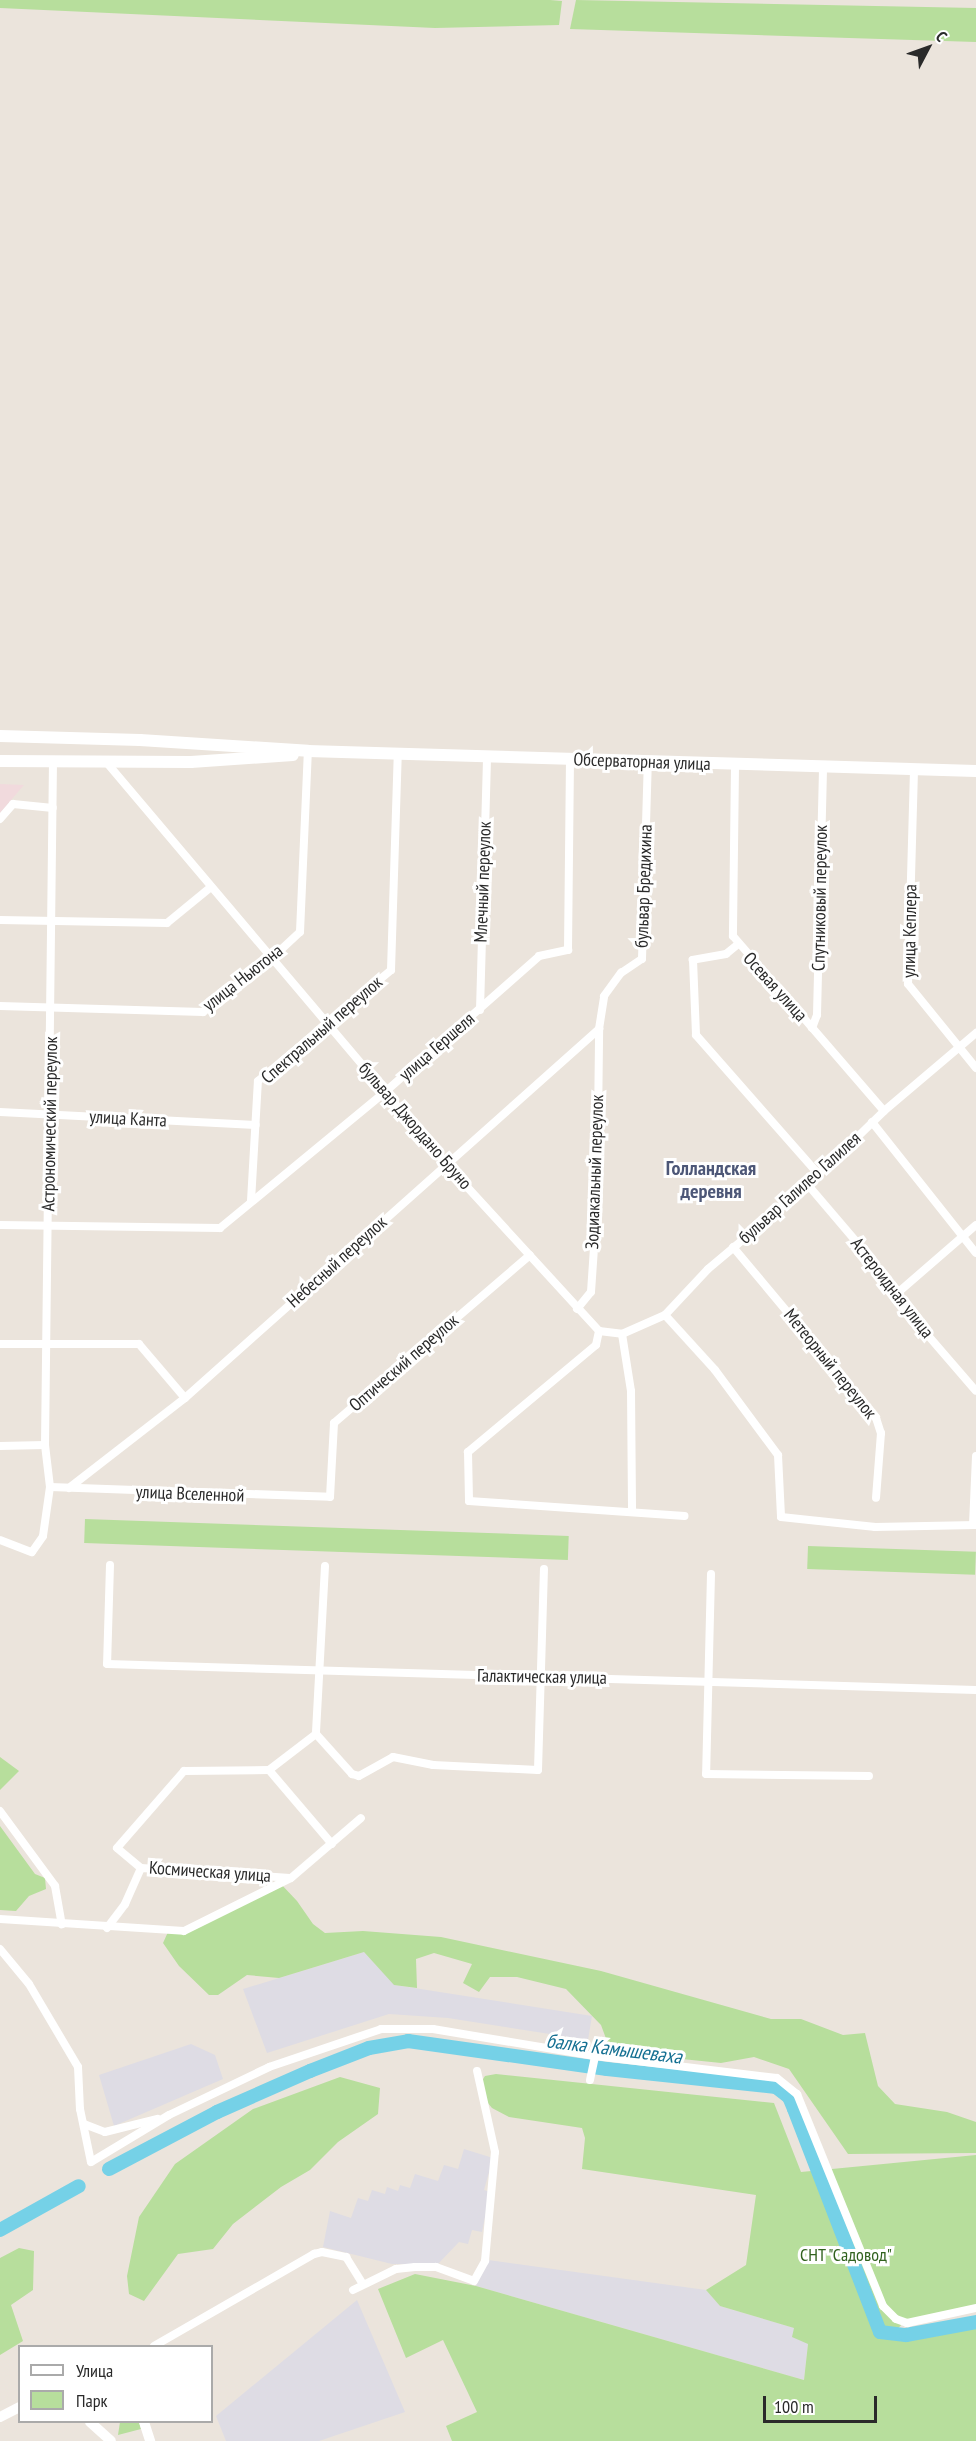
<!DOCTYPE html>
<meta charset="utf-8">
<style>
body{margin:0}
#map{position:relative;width:976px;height:2441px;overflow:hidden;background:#ebe4dc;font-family:"PT Sans Narrow",sans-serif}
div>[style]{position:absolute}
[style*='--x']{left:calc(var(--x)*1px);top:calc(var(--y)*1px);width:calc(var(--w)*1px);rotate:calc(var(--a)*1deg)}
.industrial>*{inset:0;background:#dedce4}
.medical>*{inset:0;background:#f1dadd}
.green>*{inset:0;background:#b7de9c;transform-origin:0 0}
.river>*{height:14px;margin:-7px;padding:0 7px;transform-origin:7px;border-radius:7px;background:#75d1e7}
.minor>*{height:8px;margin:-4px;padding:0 4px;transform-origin:4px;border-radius:4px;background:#fff}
.tertiary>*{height:10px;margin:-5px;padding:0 5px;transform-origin:5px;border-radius:5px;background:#fff}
.secondary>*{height:12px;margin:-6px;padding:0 6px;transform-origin:6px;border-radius:6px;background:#fff}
span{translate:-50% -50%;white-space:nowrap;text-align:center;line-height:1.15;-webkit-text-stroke:6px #fff;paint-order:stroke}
.street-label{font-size:18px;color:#2a2a2a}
.park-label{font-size:18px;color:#31621e}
.neighbourhood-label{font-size:20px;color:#4d5777;font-weight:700}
.water-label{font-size:20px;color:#157092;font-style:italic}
.legend{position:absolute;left:18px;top:2345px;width:195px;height:78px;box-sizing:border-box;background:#fff;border:2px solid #aaa;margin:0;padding:8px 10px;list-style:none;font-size:18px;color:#2a2a2a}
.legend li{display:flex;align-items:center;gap:12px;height:30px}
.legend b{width:30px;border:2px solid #aaa}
.north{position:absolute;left:898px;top:18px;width:60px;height:60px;-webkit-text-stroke:4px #fff;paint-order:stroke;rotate:49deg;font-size:16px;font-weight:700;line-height:24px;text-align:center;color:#2a2a2a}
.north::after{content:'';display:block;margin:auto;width:21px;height:27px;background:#2a2a2a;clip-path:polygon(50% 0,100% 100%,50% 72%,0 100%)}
.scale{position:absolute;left:763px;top:2396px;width:114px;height:27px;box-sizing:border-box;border:3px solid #2a2a2a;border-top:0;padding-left:8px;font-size:18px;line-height:21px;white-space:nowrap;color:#2a2a2a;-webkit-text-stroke:4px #fff;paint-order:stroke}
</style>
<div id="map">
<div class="industrial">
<div style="clip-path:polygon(364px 1952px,395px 1985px,592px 2016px,588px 2040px,448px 2018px,389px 2014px,267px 2053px,243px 1989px)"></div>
<div style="clip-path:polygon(191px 2044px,215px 2055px,223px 2079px,114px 2126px,99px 2075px)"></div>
<div style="clip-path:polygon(464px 2149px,493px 2158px,484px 2190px,490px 2192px,482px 2232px,472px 2230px,468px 2244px,459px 2242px,438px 2264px,392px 2264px,323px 2247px,330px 2211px,351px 2218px,358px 2198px,368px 2201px,372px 2190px,385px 2194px,387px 2187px,398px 2191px,400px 2185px,410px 2188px,415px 2174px,438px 2181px,444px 2165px,458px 2169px)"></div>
<div style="clip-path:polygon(488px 2260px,706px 2290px,720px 2306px,794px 2328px,808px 2344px,804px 2380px,476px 2286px)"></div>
<div style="clip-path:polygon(357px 2300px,405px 2412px,319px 2441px,226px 2441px,216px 2416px)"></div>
</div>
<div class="medical">
<div style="clip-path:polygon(0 784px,24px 785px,0 813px)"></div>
</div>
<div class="green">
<div style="clip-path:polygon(0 0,550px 0,562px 1px,559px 25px,435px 28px,0 8px)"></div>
<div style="clip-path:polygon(576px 0,976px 8px,976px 42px,570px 29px)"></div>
<div style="left:85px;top:1519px;width:484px;height:24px;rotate:2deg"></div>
<div style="left:808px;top:1546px;width:168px;height:23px;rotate:2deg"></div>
<div style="clip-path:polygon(0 1757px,19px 1771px,0 1790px)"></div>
<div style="clip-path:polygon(0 1826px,35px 1874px,45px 1878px,46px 1889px,29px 1896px,16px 1911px,0 1910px)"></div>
<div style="clip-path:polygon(280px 1883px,297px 1901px,313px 1924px,325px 1933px,363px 1931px,441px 1937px,601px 1971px,771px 2019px,801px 2019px,843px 2035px,865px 2033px,878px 2086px,895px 2104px,947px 2112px,976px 2122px,976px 2153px,848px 2154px,789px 2069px,754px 2057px,721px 2063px,643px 2055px,608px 2044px,601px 2025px,566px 1989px,517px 1977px,490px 1977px,479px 1992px,463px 1983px,472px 1964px,434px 1953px,416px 1959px,417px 1988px,394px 1985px,364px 1952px,279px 1978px,247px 1975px,218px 1995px,209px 1995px,179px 1966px,163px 1943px,168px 1932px,184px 1931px)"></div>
<div style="clip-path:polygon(496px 2074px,774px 2103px,801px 2172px,976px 2155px,976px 2305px,904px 2322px,890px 2337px,976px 2322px,976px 2441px,452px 2441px,446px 2426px,477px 2412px,443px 2340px,406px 2358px,378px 2289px,415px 2274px,476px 2286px,804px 2380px,808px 2344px,792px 2337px,794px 2328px,720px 2306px,706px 2290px,746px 2265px,756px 2195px,582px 2169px,585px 2138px,582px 2128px,509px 2117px,492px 2108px,482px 2096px,480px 2084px,485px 2076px)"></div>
<div style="clip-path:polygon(340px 2077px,380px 2088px,378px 2114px,338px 2142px,310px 2170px,281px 2187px,233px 2224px,213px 2249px,178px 2254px,144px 2301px,129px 2294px,127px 2276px,139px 2217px,175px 2164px,253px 2109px)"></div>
<div style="clip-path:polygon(19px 2248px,34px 2251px,33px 2290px,11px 2305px,23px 2341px,0 2355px,0 2258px)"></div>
<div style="clip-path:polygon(120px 2422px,139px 2422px,141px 2429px,118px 2435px)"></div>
</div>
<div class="river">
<div style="--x:109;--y:2169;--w:122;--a:-27.8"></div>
<div style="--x:217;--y:2112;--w:102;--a:-23.8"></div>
<div style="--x:310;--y:2071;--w:63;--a:-21.3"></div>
<div style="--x:369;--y:2048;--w:40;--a:-10"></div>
<div style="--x:408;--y:2041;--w:201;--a:8"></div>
<div style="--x:607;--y:2069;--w:170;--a:6.1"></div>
<div style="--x:776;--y:2087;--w:16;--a:38"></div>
<div style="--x:789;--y:2097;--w:13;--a:67"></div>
<div style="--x:794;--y:2109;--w:239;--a:68.9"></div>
<div style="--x:880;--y:2332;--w:26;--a:7"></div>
<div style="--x:906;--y:2335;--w:71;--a:-10.5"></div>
<div style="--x:0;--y:2230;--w:90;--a:-29.1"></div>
</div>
<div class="minor">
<div style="--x:107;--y:763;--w:527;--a:49.78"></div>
<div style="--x:447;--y:1165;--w:225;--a:47.5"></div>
<div style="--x:599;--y:1331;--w:23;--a:7"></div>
<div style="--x:622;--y:1334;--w:47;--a:-23.8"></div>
<div style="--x:665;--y:1315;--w:63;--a:-46.9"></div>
<div style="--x:708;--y:1269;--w:131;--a:-40"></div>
<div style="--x:808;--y:1185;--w:106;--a:-44.2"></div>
<div style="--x:884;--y:1111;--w:121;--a:-40.3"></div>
<div style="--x:735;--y:766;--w:170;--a:90.7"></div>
<div style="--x:733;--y:936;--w:231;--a:49.2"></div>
<div style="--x:914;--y:770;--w:214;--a:91.6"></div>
<div style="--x:908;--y:984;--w:108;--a:51"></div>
<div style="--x:0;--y:819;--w:20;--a:-49"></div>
<div style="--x:13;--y:804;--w:40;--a:5.7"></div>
<div style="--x:0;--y:920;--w:167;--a:1"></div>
<div style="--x:167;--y:923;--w:57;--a:-39.3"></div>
<div style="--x:737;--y:945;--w:14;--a:141"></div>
<div style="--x:726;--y:954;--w:34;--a:170"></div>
<div style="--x:693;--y:960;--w:75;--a:87.7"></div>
<div style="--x:696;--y:1035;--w:185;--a:48.7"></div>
<div style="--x:0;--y:1006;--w:203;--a:1.7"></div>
<div style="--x:203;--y:1012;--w:88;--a:-38"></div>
<div style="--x:272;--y:958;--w:38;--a:-43"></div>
<div style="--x:300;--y:932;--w:181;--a:-87.5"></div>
<div style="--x:480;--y:1010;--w:255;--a:-88.4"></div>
<div style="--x:812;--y:1028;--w:14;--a:-69"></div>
<div style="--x:817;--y:1015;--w:247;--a:-88.6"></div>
<div style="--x:0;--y:1112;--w:256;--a:2.9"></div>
<div style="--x:872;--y:1122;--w:167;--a:51.6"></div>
<div style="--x:808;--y:1185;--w:79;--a:49.6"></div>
<div style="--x:859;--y:1245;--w:62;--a:55.5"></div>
<div style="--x:894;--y:1296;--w:125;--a:49.2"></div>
<div style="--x:251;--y:1201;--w:120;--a:-86.7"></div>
<div style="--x:258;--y:1081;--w:173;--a:-39.8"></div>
<div style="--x:391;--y:970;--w:218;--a:-88.2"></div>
<div style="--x:0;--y:1225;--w:220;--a:0.8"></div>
<div style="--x:220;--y:1228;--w:214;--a:-39.5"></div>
<div style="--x:385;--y:1092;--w:205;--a:-41.4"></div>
<div style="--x:539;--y:956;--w:30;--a:-12"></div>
<div style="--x:568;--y:950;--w:191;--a:-89.4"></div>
<div style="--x:733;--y:1247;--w:223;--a:50.1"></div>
<div style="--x:876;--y:1418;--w:16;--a:72"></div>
<div style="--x:881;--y:1433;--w:65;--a:94.4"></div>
<div style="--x:894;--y:1296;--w:108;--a:-40.9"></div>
<div style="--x:577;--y:1309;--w:22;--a:-51"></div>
<div style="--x:591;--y:1292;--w:87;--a:-86.1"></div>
<div style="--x:597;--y:1205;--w:176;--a:-89.3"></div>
<div style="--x:599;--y:1029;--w:33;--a:-81"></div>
<div style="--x:604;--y:996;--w:29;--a:-54"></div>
<div style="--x:621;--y:973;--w:25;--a:-34"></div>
<div style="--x:642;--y:959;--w:198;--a:-88.3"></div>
<div style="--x:665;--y:1315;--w:74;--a:47.7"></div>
<div style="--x:715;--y:1370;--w:106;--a:53.5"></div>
<div style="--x:778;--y:1455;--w:62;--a:87.2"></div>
<div style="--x:781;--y:1517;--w:95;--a:6.1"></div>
<div style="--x:875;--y:1527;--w:101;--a:-1.1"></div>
<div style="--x:599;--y:1331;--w:14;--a:102"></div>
<div style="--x:596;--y:1345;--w:167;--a:140.1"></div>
<div style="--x:468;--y:1452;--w:49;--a:88.8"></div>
<div style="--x:469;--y:1501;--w:216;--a:4"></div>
<div style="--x:622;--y:1334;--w:58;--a:81"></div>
<div style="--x:631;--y:1391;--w:119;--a:89.5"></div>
<div style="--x:0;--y:1344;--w:139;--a:0"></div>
<div style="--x:139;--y:1344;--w:71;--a:49.6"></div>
<div style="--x:0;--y:1446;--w:45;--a:-1.3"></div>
<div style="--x:50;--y:1487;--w:280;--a:2"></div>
<div style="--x:330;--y:1497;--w:74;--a:-86.9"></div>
<div style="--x:334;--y:1423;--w:258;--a:-40.6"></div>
<div style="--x:69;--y:1488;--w:147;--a:-37.8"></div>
<div style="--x:185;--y:1398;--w:555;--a:-41.71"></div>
<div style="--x:973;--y:1525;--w:69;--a:-87.5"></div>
<div style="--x:0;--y:1540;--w:34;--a:21"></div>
<div style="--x:32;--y:1552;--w:19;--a:-55"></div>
<div style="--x:43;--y:1536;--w:49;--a:-81.9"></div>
<div style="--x:50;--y:1487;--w:42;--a:-96.8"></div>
<div style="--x:45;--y:1445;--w:684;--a:-89.33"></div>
<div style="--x:110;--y:1565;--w:99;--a:91.7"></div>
<div style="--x:107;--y:1664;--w:869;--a:1.71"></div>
<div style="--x:325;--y:1566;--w:168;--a:93.1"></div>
<div style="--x:316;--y:1734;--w:54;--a:48"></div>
<div style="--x:352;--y:1774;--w:7;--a:16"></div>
<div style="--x:359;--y:1776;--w:39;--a:-29"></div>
<div style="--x:393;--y:1757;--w:41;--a:11.3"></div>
<div style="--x:433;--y:1765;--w:105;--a:2.7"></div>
<div style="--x:538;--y:1770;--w:201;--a:-88.3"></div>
<div style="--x:711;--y:1574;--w:200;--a:91.4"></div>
<div style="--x:706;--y:1774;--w:163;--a:0.7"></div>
<div style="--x:269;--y:1770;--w:85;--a:179.3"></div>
<div style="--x:184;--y:1771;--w:102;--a:131"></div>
<div style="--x:117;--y:1848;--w:31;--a:40"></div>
<div style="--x:141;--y:1868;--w:149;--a:3.8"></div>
<div style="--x:269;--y:1770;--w:97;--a:49.6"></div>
<div style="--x:269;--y:1770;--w:59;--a:-37.5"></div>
<div style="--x:0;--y:1811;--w:93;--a:53.7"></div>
<div style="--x:55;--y:1886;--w:39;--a:80"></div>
<div style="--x:0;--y:1919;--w:184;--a:3.7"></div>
<div style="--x:184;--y:1931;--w:119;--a:-26.4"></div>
<div style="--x:291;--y:1878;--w:92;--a:-40.6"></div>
<div style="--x:107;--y:1928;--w:30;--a:-53"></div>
<div style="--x:125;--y:1904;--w:39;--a:-66"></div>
<div style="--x:0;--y:1949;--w:45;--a:50.4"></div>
<div style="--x:29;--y:1984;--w:96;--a:59.4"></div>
<div style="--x:78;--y:2067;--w:42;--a:87.3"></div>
<div style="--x:80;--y:2109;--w:54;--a:78.3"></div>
<div style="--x:91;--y:2162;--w:91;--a:-31.1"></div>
<div style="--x:169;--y:2115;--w:111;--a:-25.6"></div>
<div style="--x:269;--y:2067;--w:118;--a:-18.7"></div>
<div style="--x:381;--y:2029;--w:52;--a:0"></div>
<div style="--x:433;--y:2029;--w:164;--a:9.5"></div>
<div style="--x:595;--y:2056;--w:183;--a:6.9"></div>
<div style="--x:777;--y:2078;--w:26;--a:39"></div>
<div style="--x:797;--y:2094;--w:229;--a:67.9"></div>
<div style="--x:883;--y:2306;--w:18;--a:45"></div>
<div style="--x:896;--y:2319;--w:12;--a:20"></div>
<div style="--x:907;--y:2323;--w:71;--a:-12.3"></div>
<div style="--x:590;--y:2080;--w:25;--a:-78"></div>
<div style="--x:84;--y:2124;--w:22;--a:21"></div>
<div style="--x:105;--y:2132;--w:54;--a:-14"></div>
<div style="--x:353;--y:2290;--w:48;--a:-26"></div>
<div style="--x:396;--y:2269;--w:19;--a:-6"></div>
<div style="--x:415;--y:2267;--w:21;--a:0"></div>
<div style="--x:436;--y:2267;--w:40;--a:20.2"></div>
<div style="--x:474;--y:2281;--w:23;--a:-61"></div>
<div style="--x:485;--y:2261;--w:109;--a:-84.8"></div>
<div style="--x:495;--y:2152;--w:83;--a:-102.5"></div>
<div style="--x:154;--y:2346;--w:185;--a:-29.9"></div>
<div style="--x:314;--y:2254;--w:8;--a:-14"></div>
<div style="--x:322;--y:2252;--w:25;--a:12"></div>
<div style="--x:346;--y:2257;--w:31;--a:58"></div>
</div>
<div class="tertiary">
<div style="--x:0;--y:2417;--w:22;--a:-27"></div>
<div style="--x:90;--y:2422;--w:28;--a:42"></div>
<div style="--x:144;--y:2422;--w:20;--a:72"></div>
</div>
<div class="secondary">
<div style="--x:0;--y:736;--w:140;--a:1.6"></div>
<div style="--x:140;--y:740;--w:168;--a:3.7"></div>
<div style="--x:308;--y:751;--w:668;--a:1.71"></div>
<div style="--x:0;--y:761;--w:191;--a:0.3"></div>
<div style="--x:191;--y:762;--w:102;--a:-3.9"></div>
</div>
<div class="street-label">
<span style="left:642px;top:762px;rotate:2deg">Обсерваторная улица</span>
<span style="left:483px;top:882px;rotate:-88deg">Млечный переулок</span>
<span style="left:644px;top:886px;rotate:-88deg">бульвар Бредихина</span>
<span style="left:820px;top:898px;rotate:-89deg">Спутниковый переулок</span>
<span style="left:910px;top:931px;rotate:-89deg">улица Кеплера</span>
<span style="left:243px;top:978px;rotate:-38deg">улица Ньютона</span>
<span style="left:775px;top:987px;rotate:48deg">Осевая улица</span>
<span style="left:322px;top:1030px;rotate:-41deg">Спектральный переулок</span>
<span style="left:437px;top:1047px;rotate:-41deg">улица Гершеля</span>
<span style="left:128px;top:1119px;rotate:3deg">улица Канта</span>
<span style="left:50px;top:1124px;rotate:-89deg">Астрономический переулок</span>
<span style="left:415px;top:1126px;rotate:49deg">бульвар Джордано Бруно</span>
<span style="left:595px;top:1172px;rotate:-88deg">Зодиакальный переулок</span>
<span style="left:800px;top:1188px;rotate:-42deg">бульвар Галилео Галилея</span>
<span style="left:337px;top:1262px;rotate:-42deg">Небесный переулок</span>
<span style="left:892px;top:1288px;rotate:52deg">Астероидная улица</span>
<span style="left:404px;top:1363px;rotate:-41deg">Оптический переулок</span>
<span style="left:830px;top:1364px;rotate:51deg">Метеорный переулок</span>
<span style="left:190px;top:1494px;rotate:2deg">улица Вселенной</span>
<span style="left:542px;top:1677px;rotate:1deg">Галактическая улица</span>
<span style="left:210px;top:1872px;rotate:4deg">Космическая улица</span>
</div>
<div class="park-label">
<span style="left:846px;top:2255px">СНТ "Садовод"</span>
</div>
<div class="neighbourhood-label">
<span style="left:711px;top:1180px">Голландская<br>деревня</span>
</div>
<div class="water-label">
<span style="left:614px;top:2049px;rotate:7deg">балка Камышеваха</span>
</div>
<ul class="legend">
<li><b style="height:8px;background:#fff"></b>Улица</li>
<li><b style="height:16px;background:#b7de9c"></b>Парк</li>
</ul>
<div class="north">С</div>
<div class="scale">100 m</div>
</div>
